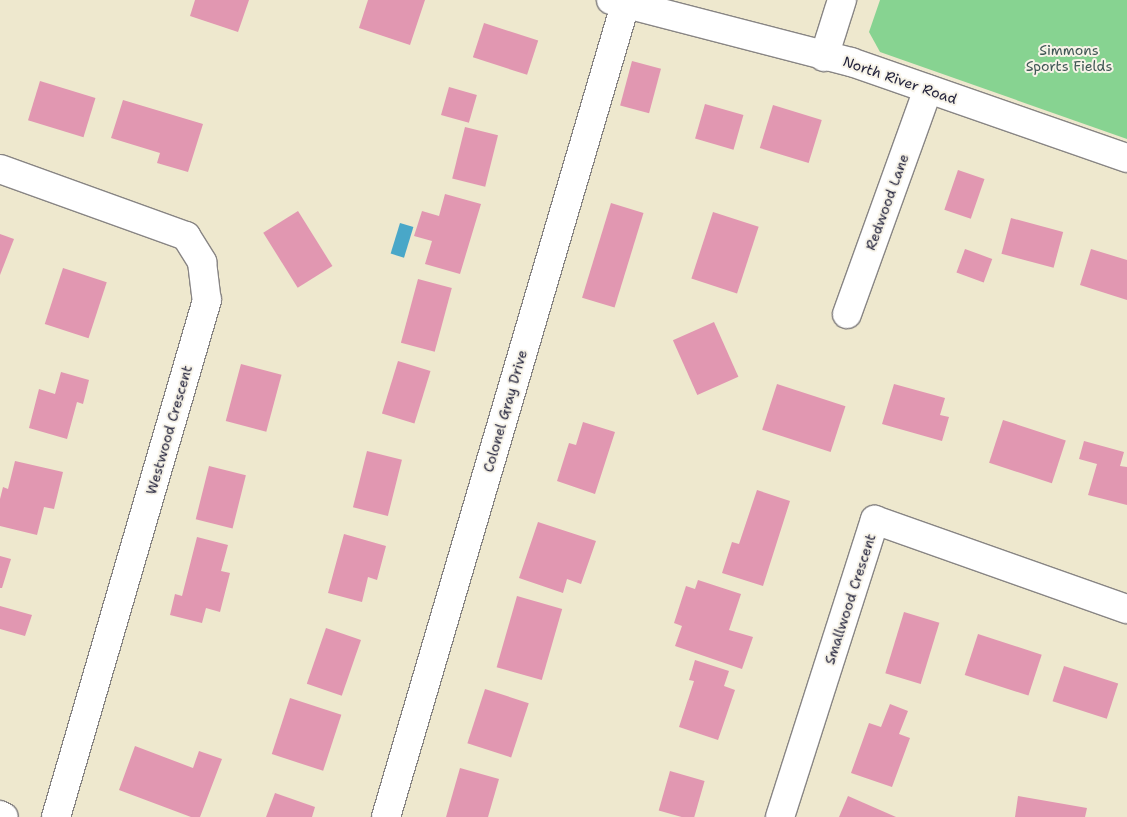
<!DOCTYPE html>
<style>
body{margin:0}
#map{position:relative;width:1127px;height:817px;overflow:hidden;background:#eee8ce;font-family:"Shantell Sans",sans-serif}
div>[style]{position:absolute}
.green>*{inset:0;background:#87d391}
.water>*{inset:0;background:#49a7c8;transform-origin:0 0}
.building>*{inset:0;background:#e197b1;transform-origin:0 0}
.roads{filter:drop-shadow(1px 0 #888584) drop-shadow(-1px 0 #888584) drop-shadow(0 1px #888584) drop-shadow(0 -1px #888584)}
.minor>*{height:28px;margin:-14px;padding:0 14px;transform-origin:14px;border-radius:14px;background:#fff}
.major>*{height:28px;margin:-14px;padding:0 14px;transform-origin:14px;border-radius:14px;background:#fff}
span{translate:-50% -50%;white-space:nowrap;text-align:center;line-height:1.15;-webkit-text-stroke:4px #f7f3e8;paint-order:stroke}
.park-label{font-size:14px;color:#405755}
.street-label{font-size:14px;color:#22223b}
</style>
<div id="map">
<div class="green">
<i style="clip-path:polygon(880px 0,1127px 0,1127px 139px,880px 52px,869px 32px)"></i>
</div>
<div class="water">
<i style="left:400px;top:223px;width:14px;height:32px;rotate:17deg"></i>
</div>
<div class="building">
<i style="clip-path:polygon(195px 0,249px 0,238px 32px,190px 16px)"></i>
<i style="clip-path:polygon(368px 0,425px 0,410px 45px,359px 28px)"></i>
<i style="left:484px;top:23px;width:57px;height:36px;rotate:18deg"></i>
<i style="left:632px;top:61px;width:30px;height:46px;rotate:15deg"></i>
<i style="left:40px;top:81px;width:58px;height:41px;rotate:17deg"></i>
<i style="left:449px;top:87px;width:29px;height:29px;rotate:16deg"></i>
<i style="clip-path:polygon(123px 100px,203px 124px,188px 172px,157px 163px,160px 153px,111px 138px)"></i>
<i style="left:705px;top:104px;width:40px;height:36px;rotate:16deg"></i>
<i style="left:773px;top:105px;width:51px;height:45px;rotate:17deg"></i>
<i style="left:465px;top:127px;width:34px;height:53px;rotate:14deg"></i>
<i style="left:958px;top:170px;width:28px;height:42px;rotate:19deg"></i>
<i style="clip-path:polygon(445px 194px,481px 204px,460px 274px,425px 264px,432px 241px,414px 236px,422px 211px,439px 216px)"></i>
<i style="left:611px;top:203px;width:34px;height:99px;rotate:17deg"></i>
<i style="left:298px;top:211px;width:65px;height:41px;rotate:58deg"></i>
<i style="left:713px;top:212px;width:48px;height:70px;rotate:18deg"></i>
<i style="left:1011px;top:218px;width:54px;height:37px;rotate:15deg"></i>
<i style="clip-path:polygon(0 234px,14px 239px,0 275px)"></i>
<i style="left:965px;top:249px;width:29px;height:25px;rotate:20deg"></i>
<i style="clip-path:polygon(1091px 249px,1127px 260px,1127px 300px,1080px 285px)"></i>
<i style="left:63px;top:268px;width:46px;height:59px;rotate:18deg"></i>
<i style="left:418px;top:279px;width:35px;height:66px;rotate:15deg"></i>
<i style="left:714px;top:322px;width:60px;height:45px;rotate:66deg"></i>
<i style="left:398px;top:361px;width:34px;height:55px;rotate:17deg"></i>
<i style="left:241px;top:364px;width:42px;height:59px;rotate:15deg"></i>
<i style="clip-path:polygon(61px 372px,89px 380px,83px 404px,77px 402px,67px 439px,29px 428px,39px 389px,55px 394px)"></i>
<i style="left:777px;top:384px;width:72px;height:48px;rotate:18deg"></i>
<i style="clip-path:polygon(894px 384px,945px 398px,940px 415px,949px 417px,942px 441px,882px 424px)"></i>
<i style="left:1003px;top:420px;width:66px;height:45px;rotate:18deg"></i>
<i style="clip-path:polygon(583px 422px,615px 432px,595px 494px,557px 481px,569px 443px,576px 445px)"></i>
<i style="clip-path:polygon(1084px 441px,1124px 452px,1120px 466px,1127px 467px,1127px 505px,1088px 495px,1097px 464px,1079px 459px)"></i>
<i style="left:367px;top:451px;width:36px;height:58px;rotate:14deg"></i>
<i style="clip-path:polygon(15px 461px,63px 472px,54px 509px,44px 507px,37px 535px,0 526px,0 499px,3px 487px,8px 489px)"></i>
<i style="left:209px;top:466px;width:38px;height:55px;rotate:14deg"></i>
<i style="clip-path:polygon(757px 490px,790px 501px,763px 586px,722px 573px,732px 542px,739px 544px)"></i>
<i style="clip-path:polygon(538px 522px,596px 541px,581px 584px,567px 579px,563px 593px,519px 578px)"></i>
<i style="clip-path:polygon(344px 534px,386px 546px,377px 580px,368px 577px,362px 602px,328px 593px)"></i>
<i style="clip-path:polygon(197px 537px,228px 545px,221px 571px,230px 573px,220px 612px,206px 608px,202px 623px,170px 615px,175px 594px,182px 596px)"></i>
<i style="clip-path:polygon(0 556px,11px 559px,2px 588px,0 588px)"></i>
<i style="clip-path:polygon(698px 580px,741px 594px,729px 630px,753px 637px,742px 669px,675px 646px,682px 626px,674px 623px,686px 586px,695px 589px)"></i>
<i style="left:517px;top:596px;width:47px;height:74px;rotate:16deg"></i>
<i style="clip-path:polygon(0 606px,32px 615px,25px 636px,0 629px)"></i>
<i style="left:904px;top:612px;width:37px;height:64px;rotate:17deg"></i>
<i style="left:326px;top:628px;width:37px;height:59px;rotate:19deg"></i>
<i style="left:978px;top:634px;width:67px;height:43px;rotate:18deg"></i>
<i style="clip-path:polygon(695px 660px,729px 671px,724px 686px,735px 690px,718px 740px,679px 727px,694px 681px,689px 680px)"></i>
<i style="left:1064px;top:666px;width:57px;height:37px;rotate:18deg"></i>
<i style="left:485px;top:689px;width:46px;height:57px;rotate:18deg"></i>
<i style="left:290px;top:698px;width:54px;height:59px;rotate:18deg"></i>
<i style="clip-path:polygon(890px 704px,908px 711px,899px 734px,910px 738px,892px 787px,851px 773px,869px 723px,881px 727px)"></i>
<i style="clip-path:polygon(135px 746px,193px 768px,199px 751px,222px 759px,200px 817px,191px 817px,119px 790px)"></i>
<i style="clip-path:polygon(460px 768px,499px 779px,488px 817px,446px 817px)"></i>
<i style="left:670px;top:771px;width:36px;height:41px;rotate:16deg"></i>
<i style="clip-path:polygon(275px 793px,315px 807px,312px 817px,266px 817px)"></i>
<i style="clip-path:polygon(848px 796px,896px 817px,839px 817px)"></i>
<i style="clip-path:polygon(1018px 796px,1087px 808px,1085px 817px,1015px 817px)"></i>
</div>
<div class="roads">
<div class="minor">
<i style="left:824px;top:57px;width:60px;rotate:-72.5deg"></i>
<i style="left:0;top:169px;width:198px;rotate:19.8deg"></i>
<i style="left:186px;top:236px;width:31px;rotate:58deg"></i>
<i style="left:202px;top:262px;width:38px;rotate:83deg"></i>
<i style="left:207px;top:300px;width:539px;rotate:106.28deg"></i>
<i style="left:847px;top:314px;width:239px;rotate:-70.2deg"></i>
<i style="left:0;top:815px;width:4px;rotate:27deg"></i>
<i style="left:386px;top:817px;width:846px;rotate:-73.6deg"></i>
<i style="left:780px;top:817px;width:312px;rotate:-72.3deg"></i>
<i style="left:875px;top:520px;width:267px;rotate:19.5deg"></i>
</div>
<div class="major">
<i style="left:611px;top:0;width:248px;rotate:14.5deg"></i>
<i style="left:851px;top:62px;width:292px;rotate:19.2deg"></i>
</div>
</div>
<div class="park-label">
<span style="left:1069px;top:58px">Simmons<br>Sports Fields</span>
</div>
<div class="street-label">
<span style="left:900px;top:80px;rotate:19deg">North River Road</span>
<span style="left:887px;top:202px;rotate:-70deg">Redwood Lane</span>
<span style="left:505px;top:411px;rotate:-74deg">Colonel Gray Drive</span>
<span style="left:169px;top:430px;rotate:-74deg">Westwood Crescent</span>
<span style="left:850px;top:599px;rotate:-72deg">Smallwood Crescent</span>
</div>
</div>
